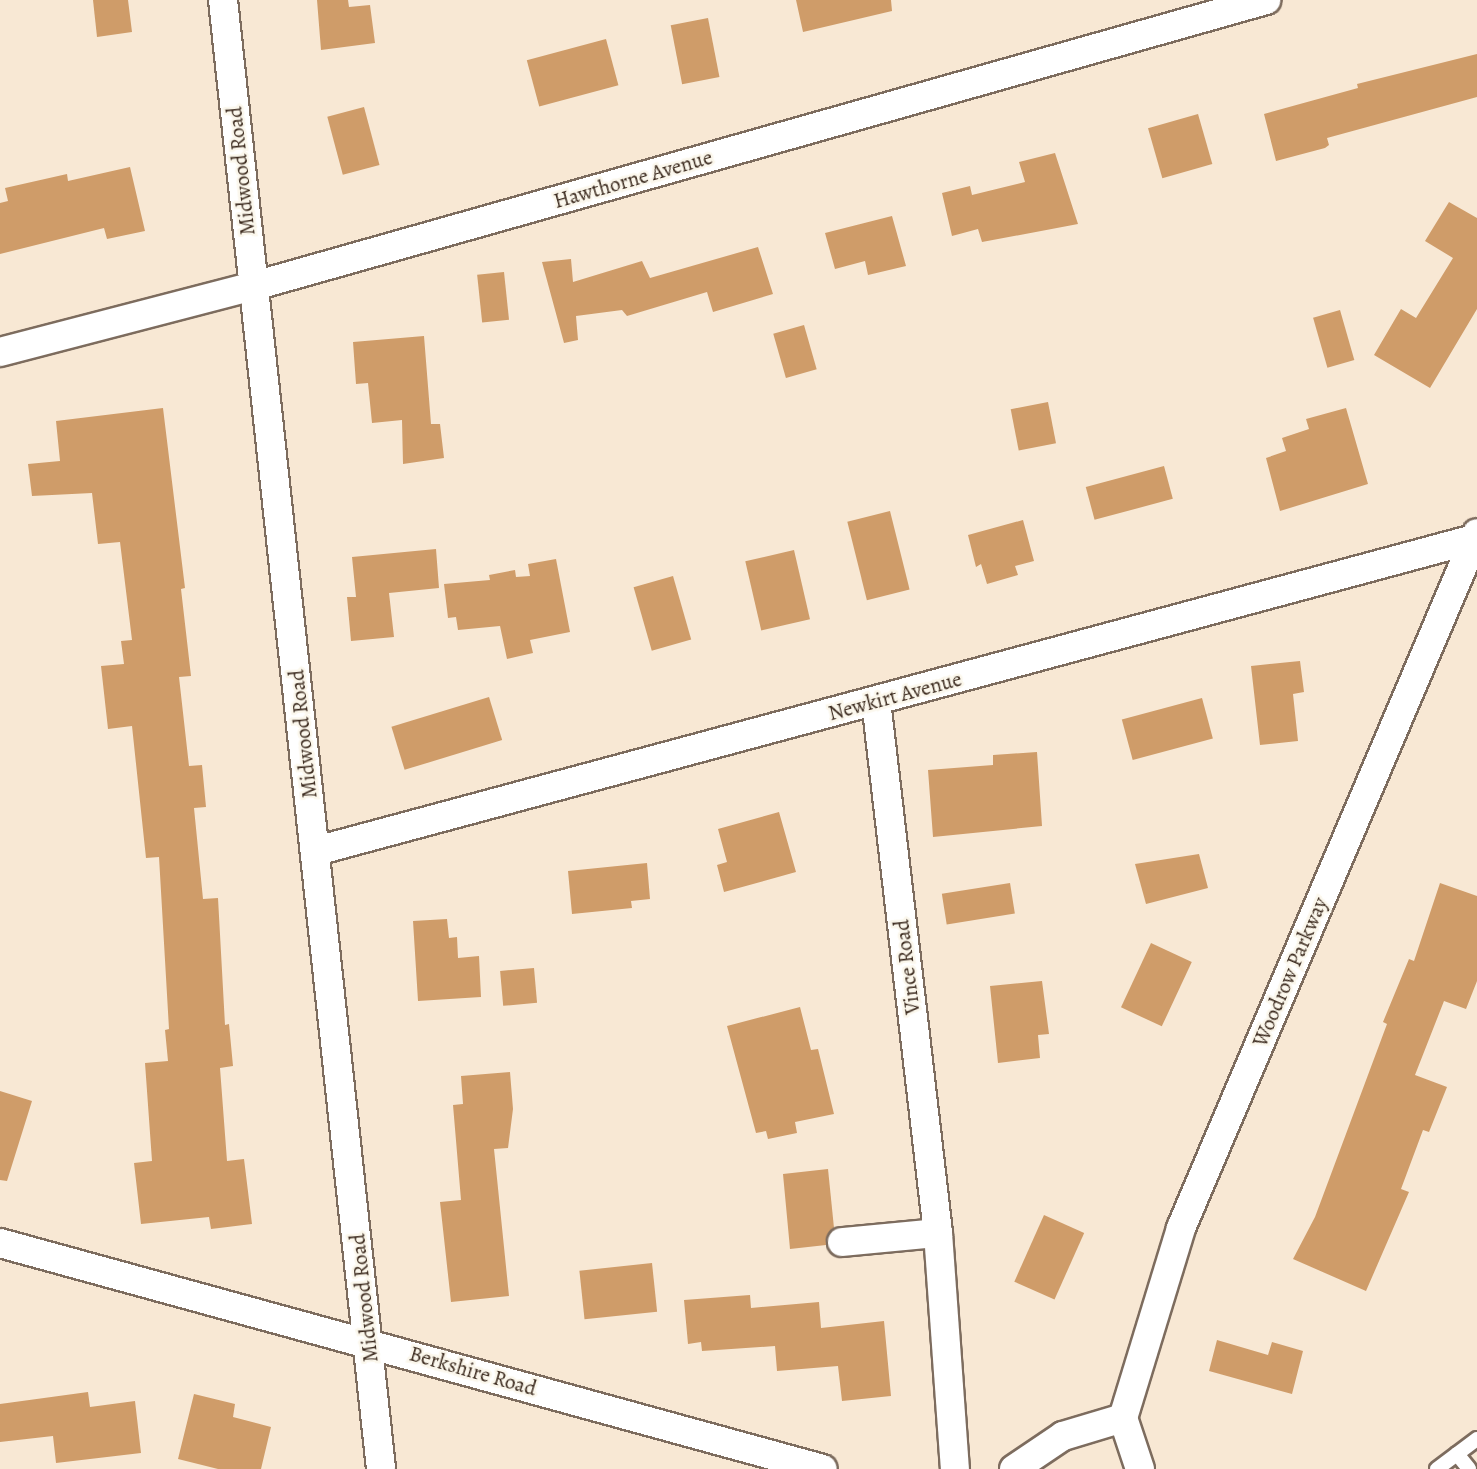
<!DOCTYPE html>
<style>
body{margin:0}
#map{position:relative;width:1477px;height:1469px;overflow:hidden;background:#f8e8d4;font-family:Alegreya,serif}
div>[style]{position:absolute}
.building>*{inset:0;background:#cf9c69;transform-origin:0 0}
.roads{filter:drop-shadow(2px 0 #7d6c5e) drop-shadow(-2px 0 #7d6c5e) drop-shadow(0 2px #7d6c5e) drop-shadow(0 -2px #7d6c5e)}
.service>*{height:14px;margin:-7px;padding:0 7px;transform-origin:7px;border-radius:7px;background:#fff}
.minor>*{height:28px;margin:-14px;padding:0 14px;transform-origin:14px;border-radius:14px;background:#fff}
span{translate:-50% -50%;white-space:nowrap;text-align:center;line-height:1.15;-webkit-text-stroke:5px #fbf7ec;paint-order:stroke}
.street-label{font-size:21px;color:#3b2a1e}
</style>
<div id="map">
<div class="building">
<i style="clip-path:polygon(93px 0,128px 0,132px 32px,97px 37px)"></i>
<i style="clip-path:polygon(317px 0,348px 0,349px 7px,370px 5px,375px 43px,321px 50px)"></i>
<i style="clip-path:polygon(796px 0,891px 0,892px 11px,803px 32px)"></i>
<i style="left:708px;top:18px;width:60px;height:38px;rotate:79deg"></i>
<i style="left:606px;top:39px;width:48px;height:82px;rotate:75deg"></i>
<i style="clip-path:polygon(1477px 54px,1477px 97px,1327px 138px,1329px 145px,1325px 148px,1276px 161px,1264px 114px,1358px 88px,1357px 84px)"></i>
<i style="left:364px;top:107px;width:60px;height:38px;rotate:75deg"></i>
<i style="left:1198px;top:114px;width:52px;height:52px;rotate:74deg"></i>
<i style="clip-path:polygon(1055px 153px,1078px 224px,982px 242px,978px 229px,952px 236px,942px 193px,970px 186px,972px 195px,1025px 182px,1019px 162px)"></i>
<i style="clip-path:polygon(130px 167px,145px 231px,107px 239px,104px 228px,0 254px,0 203px,8px 201px,5px 188px,67px 174px,68px 181px)"></i>
<i style="clip-path:polygon(1449px 202px,1477px 218px,1477px 309px,1430px 388px,1374px 355px,1401px 309px,1416px 318px,1453px 258px,1425px 241px)"></i>
<i style="clip-path:polygon(892px 216px,906px 266px,868px 275px,865px 261px,835px 269px,825px 233px)"></i>
<i style="clip-path:polygon(758px 247px,773px 294px,713px 312px,707px 292px,627px 316px,622px 310px,576px 316px,578px 340px,564px 343px,542px 262px,571px 259px,573px 282px,642px 261px,650px 278px)"></i>
<i style="left:504px;top:272px;width:48px;height:27px;rotate:84deg"></i>
<i style="left:1340px;top:310px;width:52px;height:28px;rotate:74deg"></i>
<i style="left:804px;top:325px;width:46px;height:32px;rotate:74deg"></i>
<i style="clip-path:polygon(424px 336px,431px 424px,440px 424px,444px 458px,403px 464px,402px 420px,372px 423px,368px 383px,356px 384px,353px 342px)"></i>
<i style="left:1048px;top:402px;width:42px;height:38px;rotate:79deg"></i>
<i style="clip-path:polygon(163px 408px,185px 588px,181px 589px,191px 676px,179px 677px,189px 766px,202px 765px,206px 807px,194px 808px,203px 899px,218px 898px,225px 1025px,229px 1024px,233px 1066px,220px 1068px,227px 1161px,244px 1159px,252px 1224px,211px 1229px,209px 1217px,141px 1224px,134px 1163px,152px 1161px,145px 1063px,168px 1061px,165px 1030px,169px 1029px,159px 857px,146px 858px,132px 726px,108px 729px,101px 666px,124px 664px,121px 641px,132px 640px,120px 542px,98px 544px,92px 493px,32px 496px,28px 464px,60px 461px,56px 421px)"></i>
<i style="clip-path:polygon(1346px 408px,1368px 484px,1280px 511px,1266px 458px,1286px 451px,1282px 438px,1309px 429px,1306px 419px)"></i>
<i style="left:1164px;top:466px;width:34px;height:81px;rotate:75deg"></i>
<i style="left:890px;top:511px;width:81px;height:44px;rotate:76deg"></i>
<i style="clip-path:polygon(1023px 520px,1034px 561px,1015px 566px,1018px 575px,987px 584px,981px 564px,976px 567px,968px 535px)"></i>
<i style="clip-path:polygon(436px 549px,439px 588px,389px 593px,394px 637px,351px 641px,347px 597px,356px 597px,352px 557px)"></i>
<i style="left:794px;top:550px;width:71px;height:50px;rotate:77deg"></i>
<i style="clip-path:polygon(556px 559px,570px 632px,530px 640px,533px 653px,507px 659px,500px 626px,458px 630px,456px 617px,448px 618px,444px 584px,490px 580px,489px 575px,515px 570px,516px 577px,530px 576px,528px 564px)"></i>
<i style="left:673px;top:576px;width:66px;height:41px;rotate:74deg"></i>
<i style="clip-path:polygon(1300px 661px,1304px 692px,1293px 694px,1298px 741px,1260px 745px,1251px 666px)"></i>
<i style="left:489px;top:697px;width:45px;height:102px;rotate:73deg"></i>
<i style="left:1202px;top:698px;width:42px;height:83px;rotate:75deg"></i>
<i style="clip-path:polygon(1037px 752px,1042px 826px,933px 837px,928px 770px,993px 765px,993px 755px)"></i>
<i style="clip-path:polygon(779px 812px,796px 872px,724px 892px,717px 865px,727px 862px,718px 829px)"></i>
<i style="clip-path:polygon(1199px 854px,1208px 888px,1146px 904px,1135px 864px)"></i>
<i style="clip-path:polygon(647px 863px,650px 899px,631px 901px,632px 908px,572px 914px,568px 871px)"></i>
<i style="left:1010px;top:883px;width:31px;height:69px;rotate:81deg"></i>
<i style="clip-path:polygon(1440px 883px,1477px 896px,1477px 981px,1466px 1009px,1444px 1001px,1415px 1075px,1447px 1087px,1429px 1132px,1423px 1130px,1401px 1189px,1409px 1192px,1366px 1291px,1293px 1259px,1315px 1217px,1387px 1024px,1383px 1022px,1409px 959px,1414px 961px)"></i>
<i style="clip-path:polygon(447px 919px,449px 938px,457px 937px,458px 958px,479px 956px,481px 997px,418px 1001px,413px 921px)"></i>
<i style="left:1151px;top:943px;width:45px;height:71px;rotate:25deg"></i>
<i style="left:534px;top:968px;width:35px;height:34px;rotate:85deg"></i>
<i style="clip-path:polygon(1042px 981px,1049px 1034px,1038px 1035px,1040px 1058px,998px 1063px,990px 986px)"></i>
<i style="clip-path:polygon(800px 1007px,811px 1050px,818px 1049px,834px 1114px,795px 1122px,797px 1133px,768px 1139px,766px 1131px,756px 1133px,727px 1026px)"></i>
<i style="clip-path:polygon(510px 1072px,513px 1109px,508px 1148px,494px 1149px,509px 1296px,451px 1302px,440px 1202px,461px 1200px,453px 1105px,463px 1104px,461px 1076px)"></i>
<i style="clip-path:polygon(0 1091px,32px 1101px,7px 1181px,0 1180px)"></i>
<i style="clip-path:polygon(828px 1169px,834px 1228px,826px 1245px,790px 1249px,783px 1174px)"></i>
<i style="left:1044px;top:1215px;width:44px;height:73px;rotate:24deg"></i>
<i style="left:652px;top:1263px;width:49px;height:73px;rotate:84deg"></i>
<i style="clip-path:polygon(750px 1295px,751px 1308px,819px 1302px,821px 1328px,884px 1321px,891px 1396px,842px 1401px,838px 1366px,777px 1371px,775px 1346px,702px 1351px,701px 1342px,688px 1344px,684px 1300px)"></i>
<i style="clip-path:polygon(1217px 1340px,1268px 1355px,1272px 1342px,1303px 1351px,1292px 1394px,1209px 1371px)"></i>
<i style="clip-path:polygon(88px 1392px,90px 1407px,135px 1401px,141px 1453px,56px 1463px,53px 1436px,0 1442px,0 1404px)"></i>
<i style="clip-path:polygon(194px 1394px,235px 1404px,233px 1417px,271px 1427px,261px 1469px,218px 1469px,178px 1459px)"></i>
</div>
<div class="roads">
<div class="service">
<i style="left:1457px;top:1454px;width:19px;rotate:51deg"></i>
<i style="left:1437px;top:1469px;width:50px;rotate:-36.9deg"></i>
</div>
<div class="minor">
<i style="left:223px;top:0;width:1477px;rotate:83.86deg"></i>
<i style="left:0;top:352px;width:262px;rotate:-14.6deg"></i>
<i style="left:254px;top:286px;width:1052px;rotate:-15.78deg"></i>
<i style="left:876px;top:701px;width:536px;rotate:83.35deg"></i>
<i style="left:938px;top:1233px;width:237px;rotate:85.9deg"></i>
<i style="left:316px;top:851px;width:1199px;rotate:-15.08deg"></i>
<i style="left:842px;top:1242px;width:96px;rotate:-5.4deg"></i>
<i style="left:0;top:1243px;width:853px;rotate:15.36deg"></i>
<i style="left:1014px;top:1469px;width:59px;rotate:-34deg"></i>
<i style="left:1063px;top:1436px;width:63px;rotate:-16.7deg"></i>
<i style="left:1140px;top:1469px;width:54px;rotate:-108.4deg"></i>
<i style="left:1123px;top:1418px;width:199px;rotate:-73deg"></i>
<i style="left:1181px;top:1228px;width:755px;rotate:-66.93deg"></i>
</div>
</div>
<div class="street-label">
<span style="left:241px;top:171px;rotate:-96deg">Midwood Road</span>
<span style="left:633px;top:179px;rotate:-16deg">Hawthorne Avenue</span>
<span style="left:895px;top:696px;rotate:-15deg">Newkirt Avenue</span>
<span style="left:303px;top:734px;rotate:-96deg">Midwood Road</span>
<span style="left:907px;top:967px;rotate:-97deg">Vince Road</span>
<span style="left:1290px;top:972px;rotate:-67deg">Woodrow Parkway</span>
<span style="left:364px;top:1298px;rotate:-96deg">Midwood Road</span>
<span style="left:473px;top:1371px;rotate:16deg">Berkshire Road</span>
</div>
</div>
